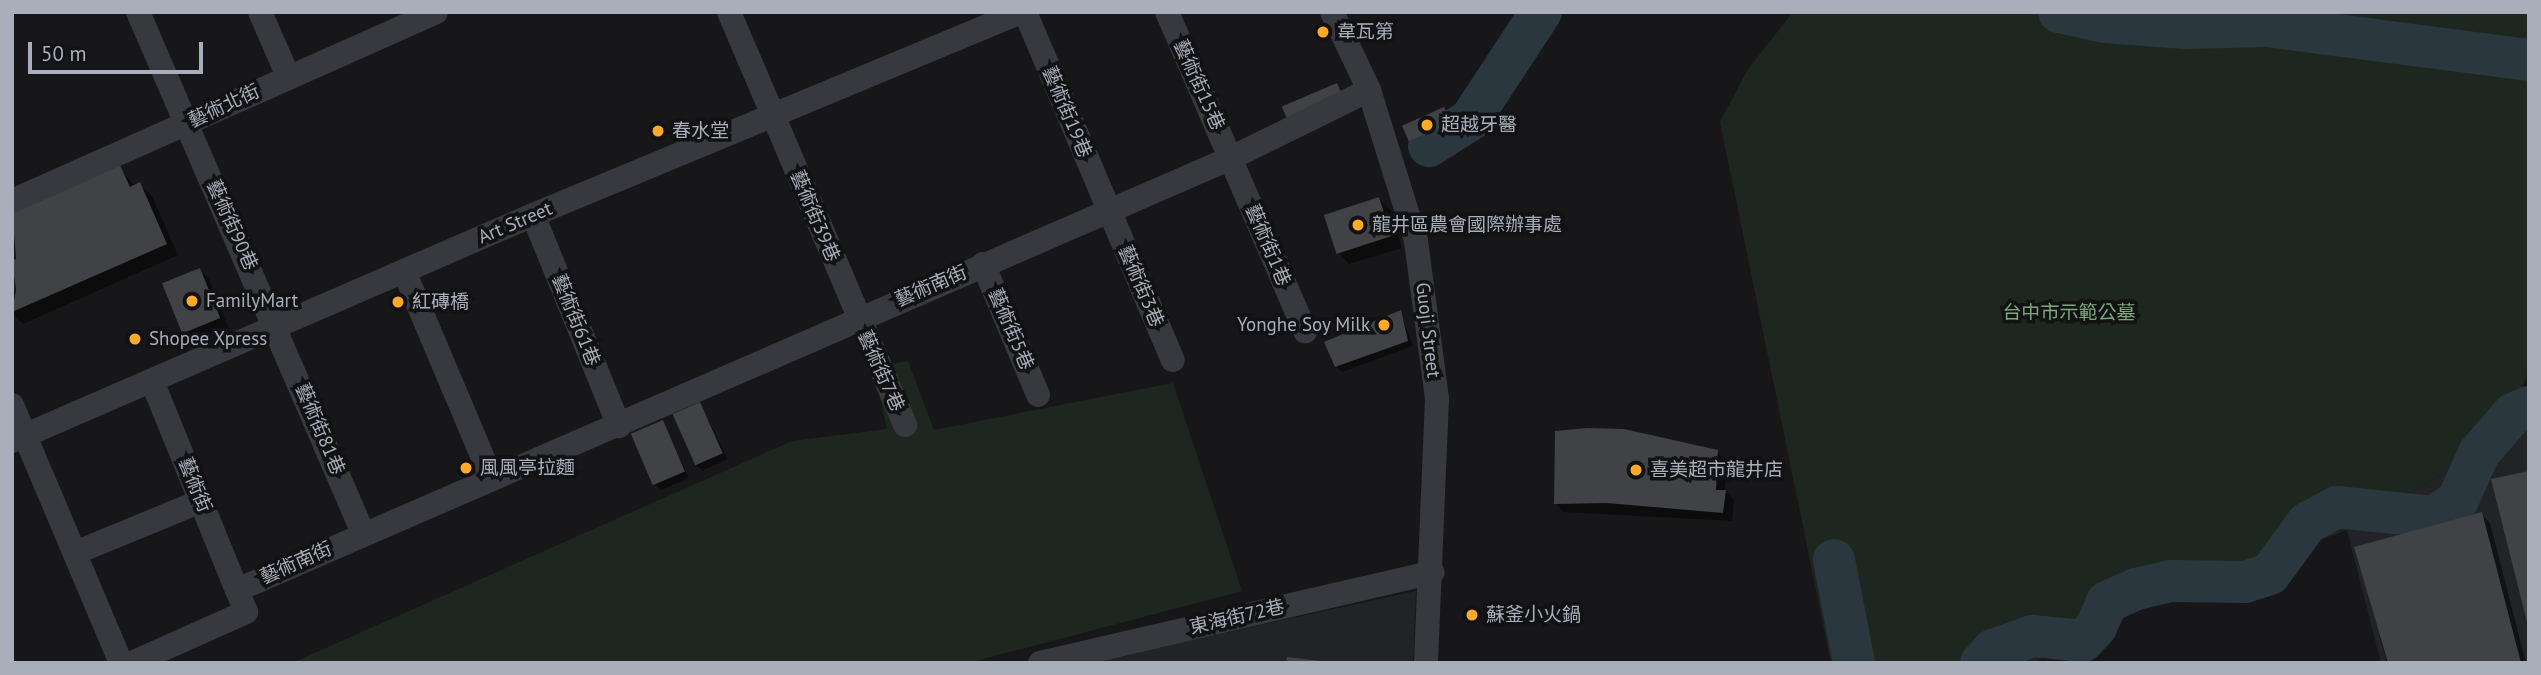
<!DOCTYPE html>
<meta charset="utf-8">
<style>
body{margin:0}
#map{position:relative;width:2541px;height:675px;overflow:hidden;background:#171719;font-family:"PT Sans","Noto Sans TC",sans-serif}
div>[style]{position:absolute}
.built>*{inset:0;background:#222326}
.green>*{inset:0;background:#1e271f}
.shadow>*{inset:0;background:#0007}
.river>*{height:42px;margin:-21px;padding:0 21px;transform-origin:21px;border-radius:21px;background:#2b373e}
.building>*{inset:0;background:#404246;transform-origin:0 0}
.street>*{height:24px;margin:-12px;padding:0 12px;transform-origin:12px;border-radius:12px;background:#37393e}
.dots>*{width:19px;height:19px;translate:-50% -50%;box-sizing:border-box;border:4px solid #121214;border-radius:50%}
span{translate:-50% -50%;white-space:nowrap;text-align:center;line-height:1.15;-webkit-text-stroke:7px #121214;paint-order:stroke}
.poi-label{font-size:19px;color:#a8aeba}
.left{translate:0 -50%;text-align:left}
.right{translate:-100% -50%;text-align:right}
.street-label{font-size:19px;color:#a8aeba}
.park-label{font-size:19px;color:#7da77d}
.frame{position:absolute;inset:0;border:14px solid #a8aeba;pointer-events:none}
.scale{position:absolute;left:28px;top:42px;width:175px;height:32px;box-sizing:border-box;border:4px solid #a8aeba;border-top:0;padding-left:9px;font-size:21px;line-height:24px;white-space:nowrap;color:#a8aeba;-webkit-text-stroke:5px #121214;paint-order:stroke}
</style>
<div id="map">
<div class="built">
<i style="clip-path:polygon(2529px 388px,2529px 663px,2381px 663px,2347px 530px,2449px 470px)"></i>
<i style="clip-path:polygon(1416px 591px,1413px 663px,1086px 663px)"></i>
</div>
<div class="green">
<i style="clip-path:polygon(1793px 12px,2529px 12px,2529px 369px,2517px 400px,2449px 470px,2347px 530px,2152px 602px,2033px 663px,1831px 663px,1720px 122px,1748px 69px)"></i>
<i style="clip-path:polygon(908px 361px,934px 430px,1173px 383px,1242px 591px,968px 663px,292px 663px,792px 441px,887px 429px,873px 367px)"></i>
</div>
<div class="shadow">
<i style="clip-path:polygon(1443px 109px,1456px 129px,1417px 147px,1411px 142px)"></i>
<i style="clip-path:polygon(118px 165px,135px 187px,140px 185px,152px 196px,178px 255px,23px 324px,12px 313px,12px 293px,18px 290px,12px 263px,19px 260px,12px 246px,12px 212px)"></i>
<i style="clip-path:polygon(1379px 199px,1391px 211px,1402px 248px,1349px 264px,1338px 252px)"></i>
<i style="clip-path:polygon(200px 270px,209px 279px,228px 327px,195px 341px,186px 332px,165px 284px)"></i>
<i style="clip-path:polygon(1400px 312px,1413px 346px,1342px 372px,1336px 366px)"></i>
<i style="clip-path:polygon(700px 404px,728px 459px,702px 471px,696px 465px)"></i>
<i style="clip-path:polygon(663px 423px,689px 478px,661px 490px,655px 484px)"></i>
<i style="clip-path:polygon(1717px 452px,1726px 461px,1725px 491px,1734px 500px,1732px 521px,1564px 512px,1555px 503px)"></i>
<i style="clip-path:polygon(2481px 514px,2490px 523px,2526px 663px,2387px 663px,2356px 549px)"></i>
</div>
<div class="river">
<i style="left:2059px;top:12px;width:47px;rotate:12.3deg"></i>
<i style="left:2105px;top:22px;width:81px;rotate:4.2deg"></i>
<i style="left:2186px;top:28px;width:81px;rotate:-1.4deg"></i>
<i style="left:2267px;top:26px;width:264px;rotate:7.4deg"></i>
<i style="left:1429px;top:146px;width:49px;rotate:-32.4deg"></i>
<i style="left:1470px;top:120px;width:129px;rotate:-56.7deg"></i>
<i style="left:1834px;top:560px;width:105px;rotate:79deg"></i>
<i style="left:1981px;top:663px;width:18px;rotate:-47deg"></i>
<i style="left:1993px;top:650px;width:41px;rotate:-19.7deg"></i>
<i style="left:2032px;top:636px;width:51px;rotate:5.6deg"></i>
<i style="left:2083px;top:641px;width:19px;rotate:-47deg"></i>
<i style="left:2096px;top:627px;width:27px;rotate:-66deg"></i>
<i style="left:2107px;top:602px;width:32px;rotate:-24deg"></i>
<i style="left:2136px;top:589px;width:36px;rotate:-13deg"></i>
<i style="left:2171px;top:581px;width:74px;rotate:0.8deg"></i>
<i style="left:2245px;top:582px;width:26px;rotate:-18deg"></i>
<i style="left:2270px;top:574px;width:63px;rotate:-54deg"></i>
<i style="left:2307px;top:523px;width:34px;rotate:-28deg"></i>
<i style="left:2337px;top:507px;width:98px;rotate:5.9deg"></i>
<i style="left:2434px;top:517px;width:29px;rotate:-35deg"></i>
<i style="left:2458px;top:500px;width:51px;rotate:-65.9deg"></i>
<i style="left:2479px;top:453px;width:52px;rotate:-48.9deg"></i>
<i style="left:2513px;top:414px;width:17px;rotate:-24deg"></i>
</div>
<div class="building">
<i style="left:1337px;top:83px;width:15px;height:60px;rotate:67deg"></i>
<i style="left:1444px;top:107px;width:17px;height:46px;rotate:66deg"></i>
<i style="clip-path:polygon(119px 163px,130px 187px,140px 182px,167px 244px,12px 312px,16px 289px,12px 261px,16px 259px,12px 210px)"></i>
<i style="left:1379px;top:197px;width:41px;height:58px;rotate:72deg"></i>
<i style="left:200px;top:268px;width:54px;height:41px;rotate:68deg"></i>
<i style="clip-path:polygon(1401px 310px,1408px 341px,1335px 367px,1324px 342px)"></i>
<i style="left:700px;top:402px;width:56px;height:30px;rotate:66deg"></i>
<i style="left:663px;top:420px;width:56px;height:35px;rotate:67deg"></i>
<i style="clip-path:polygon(1587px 428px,1624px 429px,1718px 450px,1716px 490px,1726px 490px,1723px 513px,1607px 503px,1554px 504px,1555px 431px)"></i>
<i style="clip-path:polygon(2529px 471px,2529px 625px,2528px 626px,2491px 479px)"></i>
<i style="clip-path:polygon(2482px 512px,2521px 663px,2388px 663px,2354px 547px)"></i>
<i style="clip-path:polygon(1287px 657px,1321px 661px,1321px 663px,1286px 663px)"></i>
</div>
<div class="street">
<i style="left:138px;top:12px;width:568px;rotate:66.64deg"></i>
<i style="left:260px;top:12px;width:70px;rotate:66.4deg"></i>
<i style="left:729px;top:12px;width:449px;rotate:66.9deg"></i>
<i style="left:1025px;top:12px;width:378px;rotate:67deg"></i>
<i style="left:1167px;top:12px;width:348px;rotate:66.6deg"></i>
<i style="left:1332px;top:12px;width:86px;rotate:64.6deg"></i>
<i style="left:1369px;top:90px;width:158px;rotate:72.7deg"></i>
<i style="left:1416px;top:241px;width:159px;rotate:82.4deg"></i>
<i style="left:1437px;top:399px;width:264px;rotate:92.4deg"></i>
<i style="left:12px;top:201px;width:464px;rotate:-24deg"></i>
<i style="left:533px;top:215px;width:228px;rotate:67.8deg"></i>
<i style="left:983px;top:264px;width:142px;rotate:67.2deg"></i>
<i style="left:404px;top:271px;width:224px;rotate:67.1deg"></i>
<i style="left:152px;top:381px;width:226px;rotate:67.9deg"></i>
<i style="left:12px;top:405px;width:280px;rotate:67.1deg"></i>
<i style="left:12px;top:441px;width:568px;rotate:-23.45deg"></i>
<i style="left:533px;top:215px;width:529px;rotate:-22.59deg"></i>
<i style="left:75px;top:553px;width:136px;rotate:-22.4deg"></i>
<i style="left:132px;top:663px;width:125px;rotate:-24.1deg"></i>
<i style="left:246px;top:612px;width:24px;rotate:-112deg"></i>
<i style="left:237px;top:590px;width:1084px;rotate:-23.49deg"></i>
<i style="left:1231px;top:158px;width:154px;rotate:-26.2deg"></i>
<i style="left:1040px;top:663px;width:403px;rotate:-13deg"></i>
</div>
<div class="dots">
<i style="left:1323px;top:32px;background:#ffa929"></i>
<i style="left:1427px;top:125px;background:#ffa929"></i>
<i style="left:658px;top:131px;background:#ffa929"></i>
<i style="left:1358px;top:225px;background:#ffa929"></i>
<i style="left:192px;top:301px;background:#ffa929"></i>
<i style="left:398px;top:302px;background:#ffa929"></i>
<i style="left:1384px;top:325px;background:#ffa929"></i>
<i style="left:135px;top:339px;background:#ffa929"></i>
<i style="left:466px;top:468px;background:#ffa929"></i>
<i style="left:1636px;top:470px;background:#ffa929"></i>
<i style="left:1472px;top:615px;background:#ffa929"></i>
</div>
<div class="poi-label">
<span class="left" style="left:1337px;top:32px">韋瓦第</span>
<span class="left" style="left:1441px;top:125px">超越牙醫</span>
<span class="left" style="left:672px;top:131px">春水堂</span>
<span class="left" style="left:1372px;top:225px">龍井區農會國際辦事處</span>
<span class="left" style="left:206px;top:301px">FamilyMart</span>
<span class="left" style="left:412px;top:302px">紅磚橋</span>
<span class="right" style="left:1370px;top:325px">Yonghe Soy Milk</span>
<span class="left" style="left:149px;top:339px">Shopee Xpress</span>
<span class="left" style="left:480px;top:468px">風風亭拉麵</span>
<span class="left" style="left:1650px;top:470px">喜美超市龍井店</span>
<span class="left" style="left:1486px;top:615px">蘇釜小火鍋</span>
</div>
<div class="street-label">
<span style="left:1199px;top:85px;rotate:66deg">藝術街15巷</span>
<span style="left:224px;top:106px;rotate:-25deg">藝術北街</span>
<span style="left:1067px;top:112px;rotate:67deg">藝術街19巷</span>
<span style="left:815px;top:216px;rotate:67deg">藝術街39巷</span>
<span style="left:515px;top:223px;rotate:-23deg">Art Street</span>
<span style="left:232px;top:225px;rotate:66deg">藝術街90巷</span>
<span style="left:1268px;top:245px;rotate:67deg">藝術街1巷</span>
<span style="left:931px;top:286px;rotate:-23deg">藝術南街</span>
<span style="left:1141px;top:286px;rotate:67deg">藝術街3巷</span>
<span style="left:576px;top:320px;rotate:68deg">藝術街61巷</span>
<span style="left:1011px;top:329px;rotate:67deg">藝術街5巷</span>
<span style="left:1428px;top:330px;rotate:83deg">Guoji Street</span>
<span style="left:881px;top:371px;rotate:66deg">藝術街7巷</span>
<span style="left:320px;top:429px;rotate:67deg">藝術街81巷</span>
<span style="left:195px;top:485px;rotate:68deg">藝術街</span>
<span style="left:296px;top:563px;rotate:-24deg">藝術南街</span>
<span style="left:1237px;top:617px;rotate:-13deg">東海街72巷</span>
</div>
<div class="park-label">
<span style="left:2069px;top:313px">台中市示範公墓</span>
</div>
<div class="frame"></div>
<div class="scale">50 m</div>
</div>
